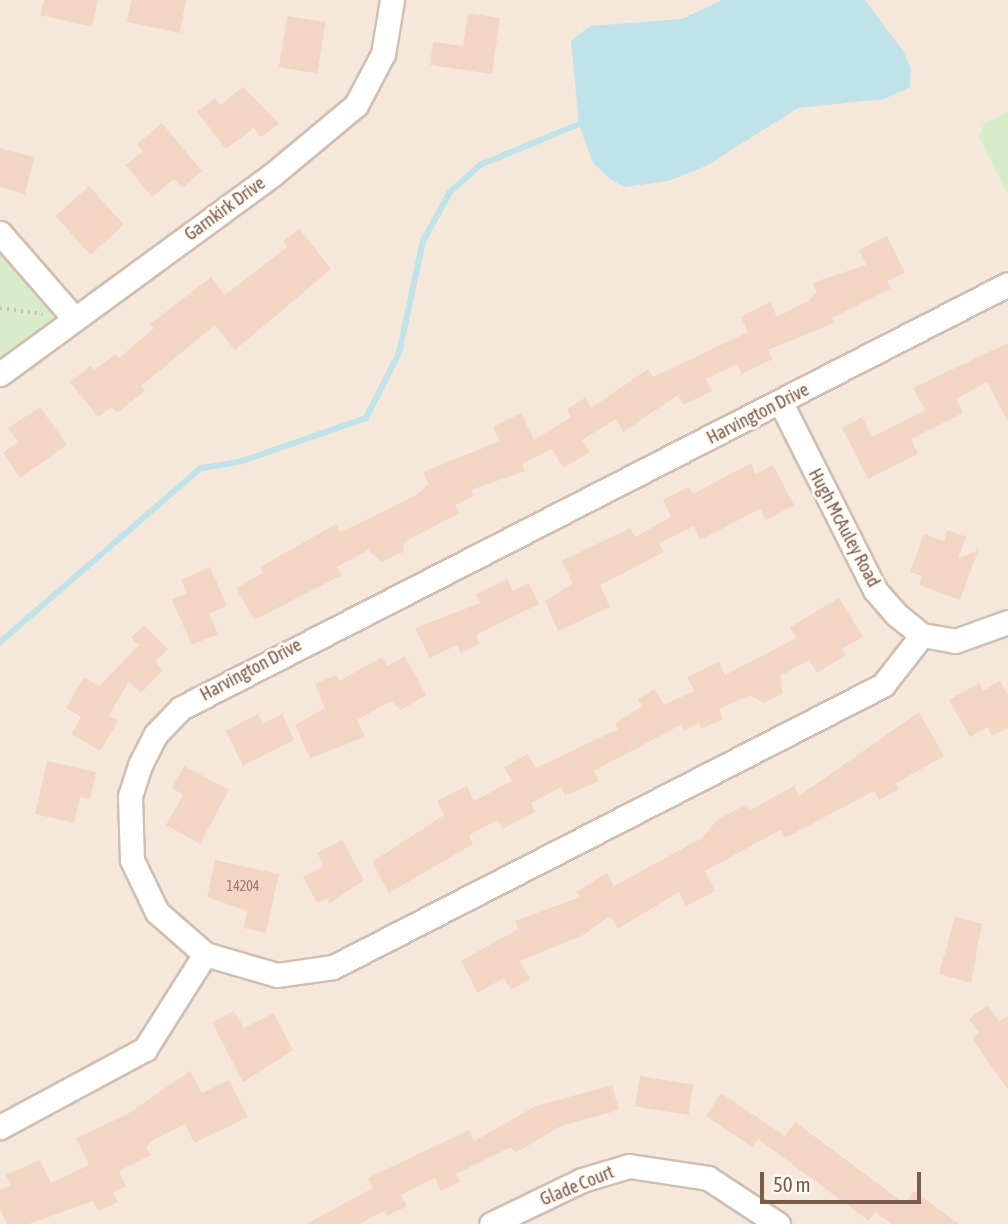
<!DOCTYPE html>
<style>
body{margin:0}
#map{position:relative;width:1008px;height:1224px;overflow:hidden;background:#fdf6ec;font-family:"Asap Condensed",sans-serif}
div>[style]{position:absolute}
.residential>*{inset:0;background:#f5e8da;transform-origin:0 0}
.green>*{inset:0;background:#d8ecc9}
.water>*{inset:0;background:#bfe3e8}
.stream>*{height:6px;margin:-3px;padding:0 3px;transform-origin:3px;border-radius:3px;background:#bfe3e8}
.building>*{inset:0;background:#f3d5c3;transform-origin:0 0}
.path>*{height:3.5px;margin-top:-1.75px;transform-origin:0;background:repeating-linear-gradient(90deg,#d9b8a5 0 2px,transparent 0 7px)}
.roads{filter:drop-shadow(2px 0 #d1beb0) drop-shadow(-2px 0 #d1beb0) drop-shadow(0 2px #d1beb0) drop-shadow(0 -2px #d1beb0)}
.street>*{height:23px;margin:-11.5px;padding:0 11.5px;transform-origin:11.5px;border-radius:11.5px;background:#fff}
span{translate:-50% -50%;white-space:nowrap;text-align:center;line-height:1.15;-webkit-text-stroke:6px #fffaf3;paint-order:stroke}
.number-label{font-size:14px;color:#987a6a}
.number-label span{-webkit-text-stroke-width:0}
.street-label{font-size:18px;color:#7a5c4d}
.scale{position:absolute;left:760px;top:1172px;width:161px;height:32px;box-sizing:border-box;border:4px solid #7a5c4d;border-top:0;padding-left:9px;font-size:21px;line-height:24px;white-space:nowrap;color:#7a5c4d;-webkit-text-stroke:5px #fffaf3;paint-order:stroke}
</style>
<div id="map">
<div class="residential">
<i style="left:0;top:0;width:1008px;height:1224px"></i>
</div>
<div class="green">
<i style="clip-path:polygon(1008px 111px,1008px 195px,979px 137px,984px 124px)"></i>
<i style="clip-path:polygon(0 235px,73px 318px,0 372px)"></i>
</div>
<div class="water">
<i style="clip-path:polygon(722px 0,865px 0,903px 51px,911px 68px,910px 87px,884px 99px,798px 108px,706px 166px,668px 181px,625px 187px,611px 180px,593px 163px,579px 125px,571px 41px,590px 26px,682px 19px)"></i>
</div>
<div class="stream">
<i style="left:0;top:642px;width:266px;rotate:-40.9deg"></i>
<i style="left:201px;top:468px;width:38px;rotate:-9deg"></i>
<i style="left:239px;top:462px;width:134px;rotate:-19.1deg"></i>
<i style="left:366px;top:418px;width:73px;rotate:-63.1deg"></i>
<i style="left:399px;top:353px;width:115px;rotate:-77.9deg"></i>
<i style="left:423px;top:241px;width:56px;rotate:-61.1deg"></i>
<i style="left:450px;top:192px;width:40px;rotate:-42deg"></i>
<i style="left:480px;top:165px;width:113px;rotate:-22.5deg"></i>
</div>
<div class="building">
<i style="clip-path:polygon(44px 0,98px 0,92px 27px,40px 15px)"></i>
<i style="clip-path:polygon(131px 0,186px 0,180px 33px,127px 22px)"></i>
<i style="clip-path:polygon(468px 13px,500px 18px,492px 74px,430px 65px,433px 42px,463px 46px)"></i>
<i style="left:287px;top:16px;width:39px;height:52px;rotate:9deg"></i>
<i style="clip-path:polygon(243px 87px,279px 124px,261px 137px,254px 128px,226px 149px,197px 112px,215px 98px,220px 105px)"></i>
<i style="clip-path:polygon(162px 123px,202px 171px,182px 188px,174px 179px,152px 197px,126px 165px,143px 151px,137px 144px)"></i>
<i style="clip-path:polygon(0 148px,34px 157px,25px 194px,0 187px)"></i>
<i style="left:89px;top:186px;width:52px;height:45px;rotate:48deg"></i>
<i style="clip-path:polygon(299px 228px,331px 269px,235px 350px,215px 325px,141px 386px,145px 391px,117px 413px,112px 407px,98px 417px,70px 382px,91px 366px,94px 370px,116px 354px,119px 358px,154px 328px,150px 324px,211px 277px,225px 295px,287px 247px,283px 242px)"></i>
<i style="clip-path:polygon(887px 236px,905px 273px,887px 281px,891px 288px,832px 318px,834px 323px,768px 350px,773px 359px,742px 374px,737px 364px,706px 379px,712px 391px,683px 405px,678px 395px,623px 432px,616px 419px,582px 440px,590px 452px,563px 468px,552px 449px,522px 464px,525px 471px,471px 490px,474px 496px,455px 505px,460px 513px,404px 542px,403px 552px,381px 562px,368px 550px,337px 567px,342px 575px,254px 620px,236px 588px,263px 573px,260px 567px,336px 524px,341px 532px,415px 496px,429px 484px,423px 472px,500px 441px,493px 427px,521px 413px,534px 440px,571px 417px,567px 409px,585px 398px,591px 408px,648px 369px,653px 377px,748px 332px,741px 317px,770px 302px,777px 317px,808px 301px,817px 292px,812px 283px,866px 265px,859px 250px)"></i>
<i style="clip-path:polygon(1008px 343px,1008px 422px,987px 382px,956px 399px,963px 413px,911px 439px,918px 454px,868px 479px,842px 428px,862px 417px,872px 437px,925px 410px,913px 388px)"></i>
<i style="clip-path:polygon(40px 407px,67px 445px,20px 478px,3px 453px,18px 442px,8px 428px)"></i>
<i style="clip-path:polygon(751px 463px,756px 474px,773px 465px,794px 505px,766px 520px,760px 509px,700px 540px,694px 526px,659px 543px,664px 552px,600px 585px,610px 607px,558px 631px,545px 601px,573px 583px,562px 561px,630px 528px,635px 537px,671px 517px,663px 500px,689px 487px,693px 494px)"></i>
<i style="clip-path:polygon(947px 530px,966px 537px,958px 559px,978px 550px,960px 600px,919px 585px,922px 576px,910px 572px,924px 534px,944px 541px)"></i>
<i style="clip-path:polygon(210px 567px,227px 606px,209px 614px,218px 634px,192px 645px,172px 600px,187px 593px,181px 580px)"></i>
<i style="clip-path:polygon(507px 579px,513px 591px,529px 583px,539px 604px,476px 635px,480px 644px,461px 653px,457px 645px,430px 658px,415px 628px,480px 603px,476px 594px)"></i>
<i style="clip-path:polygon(839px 598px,863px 637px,842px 649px,846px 655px,817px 673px,809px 660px,780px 676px,783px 693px,764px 703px,750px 695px,719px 709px,723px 719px,702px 729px,699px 723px,684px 730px,682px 724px,594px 771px,599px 781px,565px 796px,561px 787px,531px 803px,535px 812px,502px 829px,498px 820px,469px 835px,473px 844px,389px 893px,372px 862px,444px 815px,437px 801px,467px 786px,474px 801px,512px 781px,504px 767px,528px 754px,536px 768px,618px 729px,615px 724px,642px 706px,638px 699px,654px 689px,664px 705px,694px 691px,687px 677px,719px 662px,725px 675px,796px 638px,790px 627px)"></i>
<i style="clip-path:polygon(144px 625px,168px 649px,155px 662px,163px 670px,141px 693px,129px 681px,109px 716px,118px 721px,100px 751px,71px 734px,81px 717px,66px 708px,84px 677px,99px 686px,139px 645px,131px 638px)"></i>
<i style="clip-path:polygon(405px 656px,426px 695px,401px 710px,391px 701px,357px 720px,365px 737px,310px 758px,295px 725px,325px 708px,315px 684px,336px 675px,339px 681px,382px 657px,387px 666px)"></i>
<i style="clip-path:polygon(1000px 681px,1008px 695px,1008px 728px,992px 736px,988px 727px,970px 737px,949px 700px,979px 683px,983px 691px)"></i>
<i style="clip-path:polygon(919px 712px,944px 756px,896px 783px,899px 789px,879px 800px,874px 791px,785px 838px,780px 830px,705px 871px,715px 891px,686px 906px,679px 892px,618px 929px,610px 916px,583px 935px,520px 961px,530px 979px,511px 990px,504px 978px,478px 993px,461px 961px,518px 929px,515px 921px,580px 897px,576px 892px,607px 873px,614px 886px,702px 838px,716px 821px,746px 804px,750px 810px,794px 786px,799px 796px)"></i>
<i style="clip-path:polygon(258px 714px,263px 724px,282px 714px,294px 740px,243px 766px,226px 731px)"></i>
<i style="clip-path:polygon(47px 761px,96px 772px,90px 799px,80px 797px,74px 823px,35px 814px)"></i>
<i style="clip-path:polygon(184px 766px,229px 790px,200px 844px,166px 825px,183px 795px,172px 788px)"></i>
<i style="clip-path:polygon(342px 840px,364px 880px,329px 904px,328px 898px,317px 903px,303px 877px,324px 866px,317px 853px)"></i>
<i style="clip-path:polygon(215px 860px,279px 874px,266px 933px,244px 928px,247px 911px,207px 897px)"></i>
<i style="clip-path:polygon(955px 916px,982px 924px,971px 983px,939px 974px)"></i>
<i style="clip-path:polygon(988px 1005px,999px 1021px,1008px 1016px,1008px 1090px,972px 1038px,979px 1033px,969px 1019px)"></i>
<i style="clip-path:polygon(234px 1011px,244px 1028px,274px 1013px,293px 1050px,243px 1082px,212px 1022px)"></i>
<i style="clip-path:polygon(190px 1071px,202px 1093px,229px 1080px,248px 1117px,194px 1143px,185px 1124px,155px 1139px,146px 1147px,151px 1155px,119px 1171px,126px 1186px,113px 1192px,118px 1202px,98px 1211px,93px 1201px,29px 1224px,7px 1224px,0 1209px,0 1190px,11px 1185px,6px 1175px,40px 1160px,51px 1183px,89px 1165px,76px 1138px,126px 1115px)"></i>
<i style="left:640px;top:1076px;width:54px;height:31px;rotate:9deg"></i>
<i style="clip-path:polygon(612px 1085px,619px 1110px,561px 1126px,515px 1153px,511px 1147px,456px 1174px,460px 1182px,441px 1191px,435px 1178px,401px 1195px,407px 1206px,387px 1216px,384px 1211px,360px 1224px,306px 1224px,373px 1188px,368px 1178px,469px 1130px,474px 1141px,536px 1106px)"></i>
<i style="clip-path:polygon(721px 1093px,785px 1136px,795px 1122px,905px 1204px,914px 1191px,959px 1224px,892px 1224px,875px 1212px,869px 1221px,758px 1139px,752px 1147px,706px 1116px)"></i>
</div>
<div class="path">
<i style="left:0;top:308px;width:43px;rotate:7.9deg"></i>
</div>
<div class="roads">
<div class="street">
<i style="left:0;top:233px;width:113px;rotate:49deg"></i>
<i style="left:0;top:374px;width:337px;rotate:-36.2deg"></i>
<i style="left:272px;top:175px;width:109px;rotate:-39.8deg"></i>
<i style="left:356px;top:105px;width:58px;rotate:-62.1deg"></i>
<i style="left:383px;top:54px;width:55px;rotate:-80.5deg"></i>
<i style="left:781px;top:403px;width:209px;rotate:63.3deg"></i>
<i style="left:875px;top:590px;width:33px;rotate:49deg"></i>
<i style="left:897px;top:615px;width:32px;rotate:39deg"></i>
<i style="left:922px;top:635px;width:34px;rotate:10deg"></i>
<i style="left:955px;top:641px;width:56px;rotate:-19.7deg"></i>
<i style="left:922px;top:635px;width:63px;rotate:128deg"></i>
<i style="left:883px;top:685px;width:618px;rotate:152.85deg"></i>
<i style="left:333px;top:967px;width:57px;rotate:171.9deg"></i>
<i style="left:277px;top:975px;width:75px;rotate:-163.7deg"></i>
<i style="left:205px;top:954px;width:64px;rotate:-138.8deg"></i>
<i style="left:157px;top:912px;width:58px;rotate:-115.7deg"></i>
<i style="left:132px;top:860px;width:64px;rotate:-91.8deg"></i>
<i style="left:130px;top:796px;width:33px;rotate:-72deg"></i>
<i style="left:140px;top:765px;width:35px;rotate:-63deg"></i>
<i style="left:156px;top:734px;width:36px;rotate:-46deg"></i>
<i style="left:181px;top:708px;width:929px;rotate:-27.14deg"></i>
<i style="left:0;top:1127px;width:165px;rotate:-28.3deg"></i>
<i style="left:145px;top:1049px;width:112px;rotate:-57.7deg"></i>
<i style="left:491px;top:1224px;width:101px;rotate:-25.8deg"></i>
<i style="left:582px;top:1180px;width:49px;rotate:-16.6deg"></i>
<i style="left:629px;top:1166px;width:80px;rotate:8.6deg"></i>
<i style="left:708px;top:1178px;width:84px;rotate:33.3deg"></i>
</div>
</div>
<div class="number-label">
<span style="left:243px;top:886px">14204</span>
</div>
<div class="street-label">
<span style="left:225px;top:209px;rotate:-36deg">Garnkirk Drive</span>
<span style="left:758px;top:414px;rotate:-27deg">Harvington Drive</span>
<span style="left:844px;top:528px;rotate:62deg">Hugh McAuley Road</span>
<span style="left:251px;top:670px;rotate:-28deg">Harvington Drive</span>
<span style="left:577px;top:1186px;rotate:-22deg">Glade Court</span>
</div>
<div class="scale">50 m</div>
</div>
